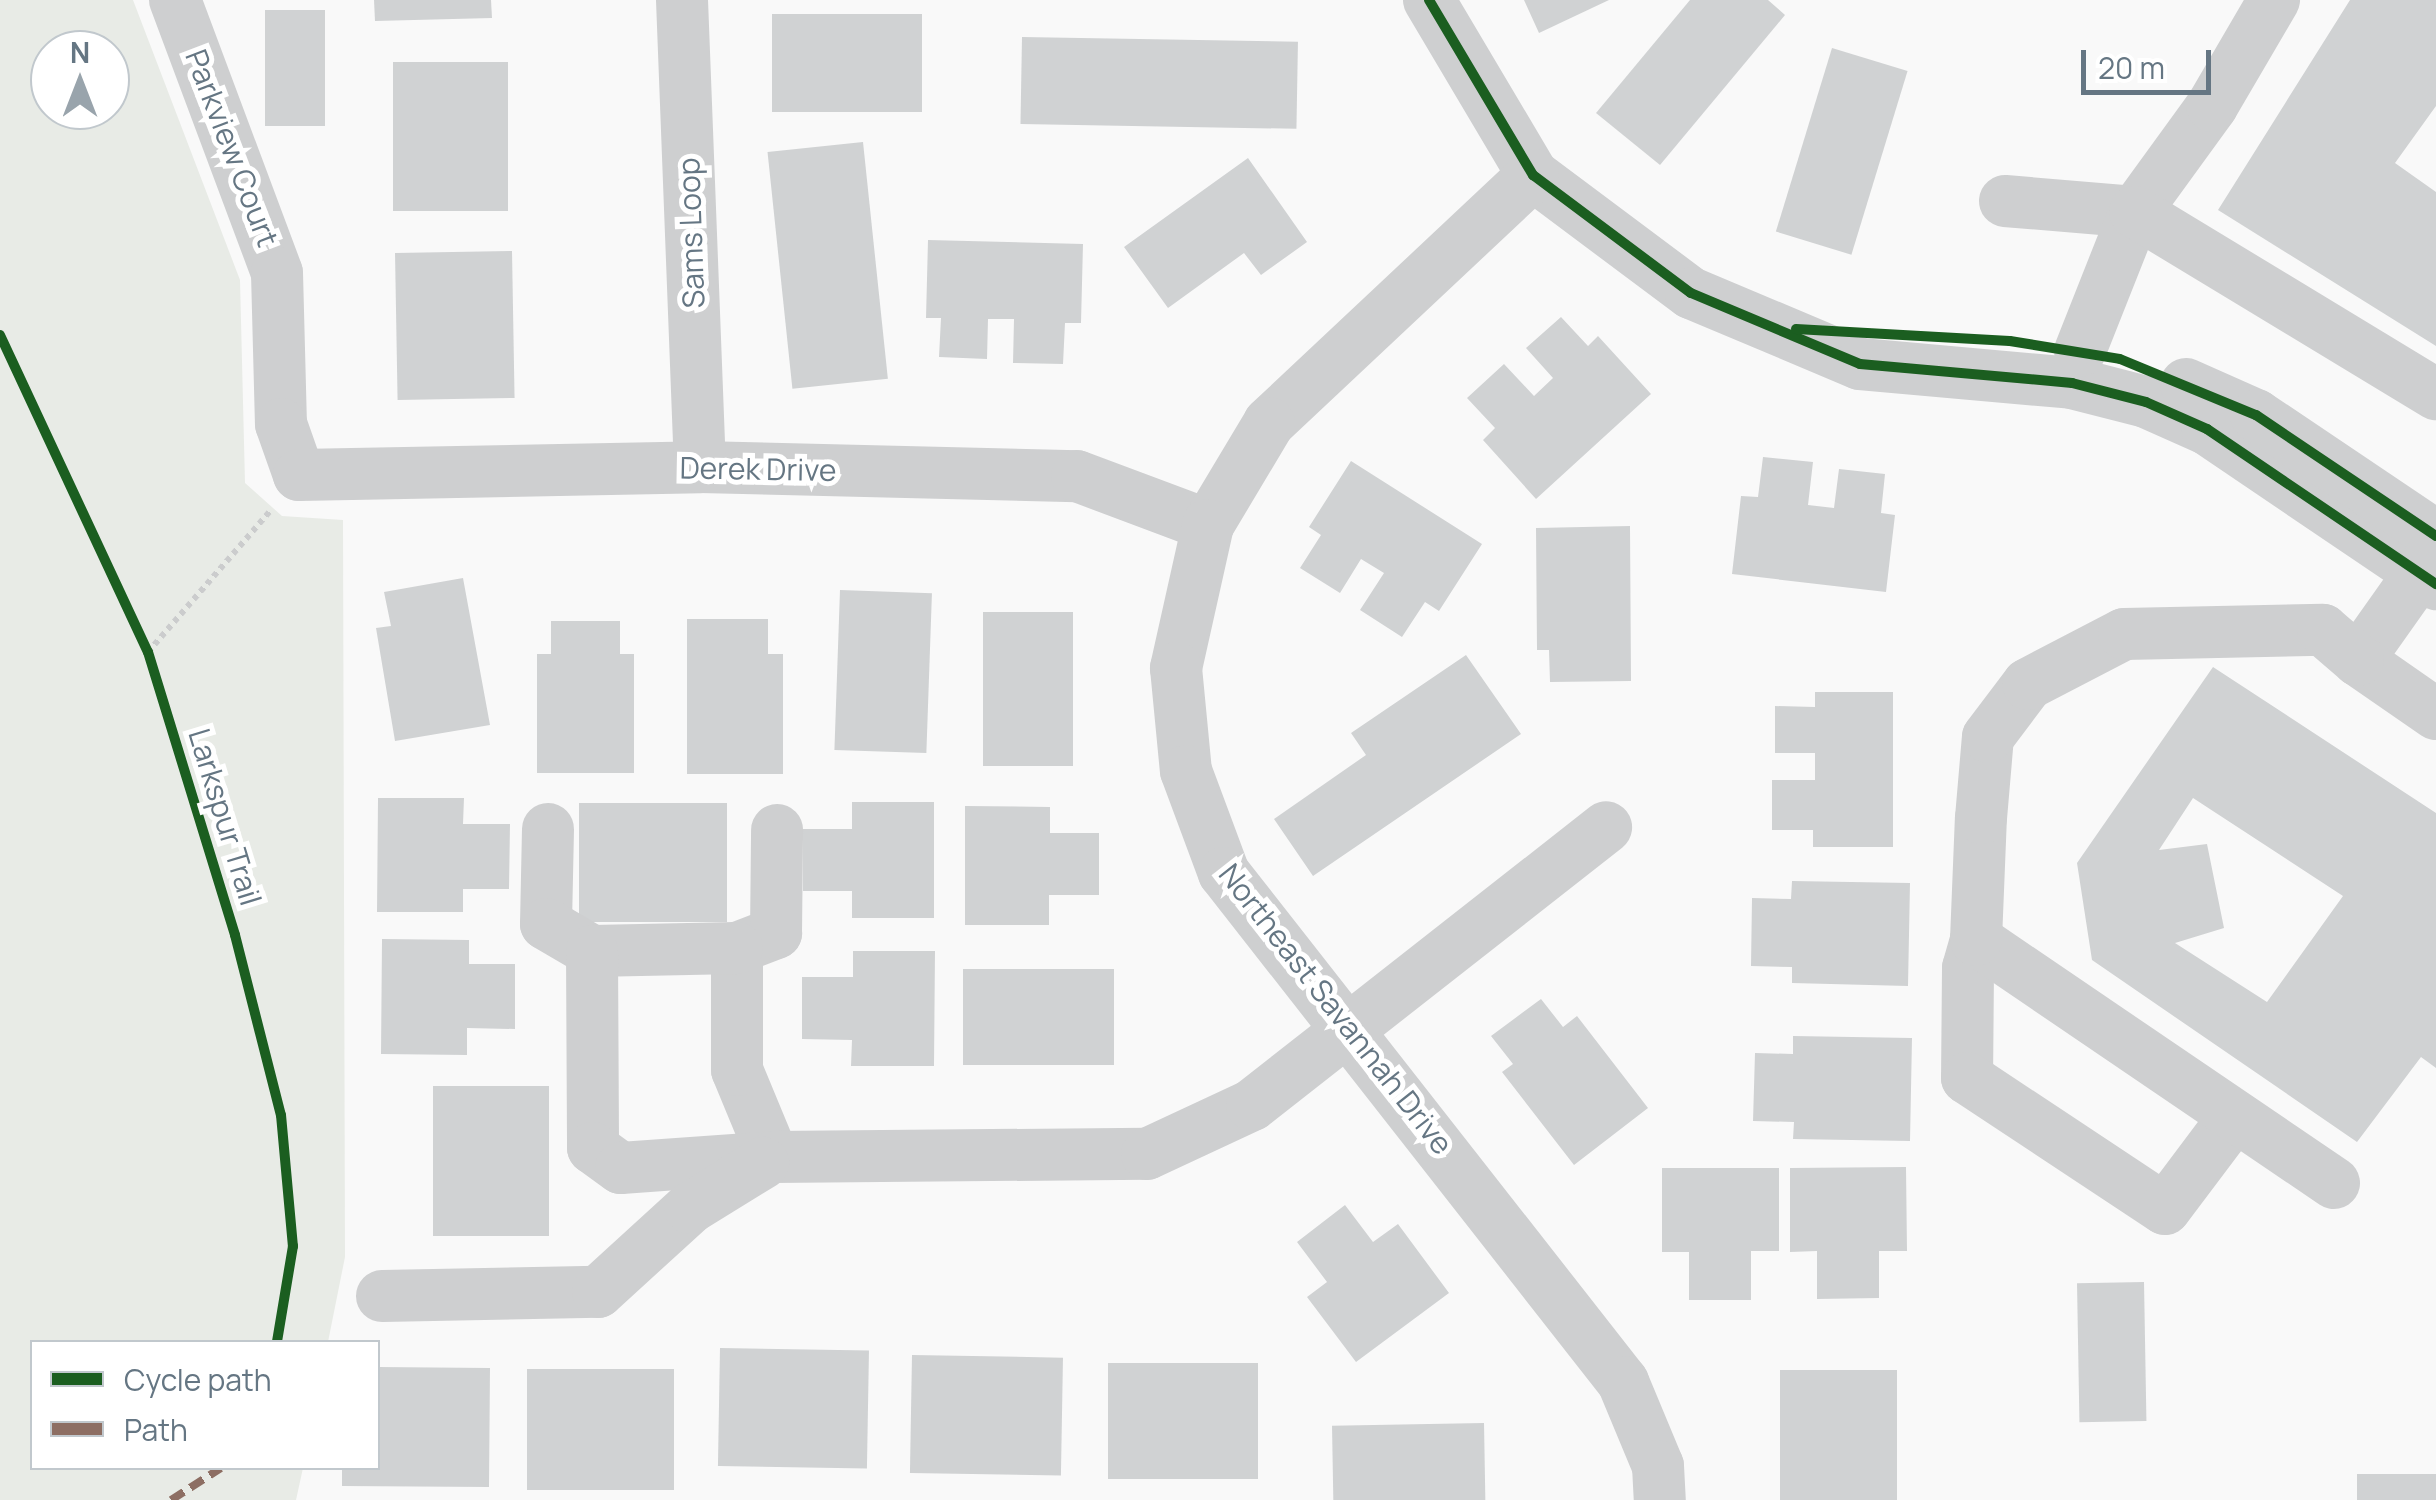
<!DOCTYPE html>
<style>
body{margin:0}
#map{position:relative;width:2436px;height:1500px;overflow:hidden;background:#f9f9f9;font-family:Manrope,sans-serif}
div>[style]{position:absolute}
.green>*{inset:0;background:#e8ebe6}
.building>*{inset:0;background:#d0d2d3;transform-origin:0 0}
.path>*{height:6px;margin-top:-3px;transform-origin:0;background:repeating-linear-gradient(90deg,#cbcccd 0 5px,transparent 0 10px)}
.minor>*{height:52px;margin:-26px;padding:0 26px;transform-origin:26px;border-radius:26px;background:#cecfd0}
.quiet>*{height:8px;margin-top:-4px;transform-origin:0;background:repeating-linear-gradient(90deg,#8d6e63 0 15px,transparent 0 23px)}
.cycleway>*{height:10px;margin:-5px;padding:0 5px;transform-origin:5px;border-radius:5px;background:#1b5e20}
span{translate:-50% -50%;white-space:nowrap;text-align:center;line-height:1.15;-webkit-text-stroke:10px #fff;paint-order:stroke}
.street-label{font-size:30px;color:#657683}
.legend{position:absolute;left:30px;top:1340px;width:350px;height:130px;box-sizing:border-box;background:#fff;border:2px solid #c1c8cd;margin:0;padding:12px 18px;list-style:none;font-size:30px;color:#657683}
.legend li{display:flex;align-items:center;gap:20px;height:50px}
.legend b{width:50px;border:2px solid #c1c8cd}
.north{position:absolute;left:30px;top:30px;width:100px;height:100px;box-sizing:border-box;background:#fff;border:2px solid #c1c8cd;border-radius:50%;rotate:0deg;font-size:28px;font-weight:700;line-height:40px;text-align:center;color:#657683}
.north::after{content:'';display:block;margin:auto;width:35px;height:45px;background:#99a4ac;clip-path:polygon(50% 0,100% 100%,50% 72%,0 100%)}
.scale{position:absolute;left:2081px;top:50px;width:130px;height:45px;box-sizing:border-box;border:5px solid #657683;border-top:0;padding-left:12px;font-size:30px;line-height:35px;white-space:nowrap;color:#657683;-webkit-text-stroke:8px #fff;paint-order:stroke}
</style>
<div id="map">
<div class="green">
<i style="clip-path:polygon(evenodd,0 0,133px 0,240px 280px,245px 483px,282px 516px,343px 520px,345px 1257px,328px 1342px,32px 1342px,32px 1468px,303px 1468px,296px 1500px,0 1500px,0 0,50px 50px,110px 50px,110px 110px,50px 110px,50px 50px)"></i>
</div>
<div class="building">
<i style="clip-path:polygon(374px 0,491px 0,492px 18px,375px 21px)"></i>
<i style="clip-path:polygon(1524px 0,1609px 0,1539px 33px)"></i>
<i style="clip-path:polygon(1690px 0,1768px 0,1785px 15px,1660px 165px,1596px 113px)"></i>
<i style="clip-path:polygon(2350px 0,2436px 0,2436px 106px,2395px 163px,2436px 192px,2436px 346px,2218px 210px)"></i>
<i style="left:265px;top:10px;width:60px;height:116px"></i>
<i style="left:772px;top:14px;width:150px;height:98px"></i>
<i style="left:1022px;top:37px;width:276px;height:87px;rotate:1deg"></i>
<i style="left:1832px;top:48px;width:79px;height:192px;rotate:17deg"></i>
<i style="left:508px;top:62px;width:149px;height:115px;rotate:90deg"></i>
<i style="left:863px;top:142px;width:238px;height:96px;rotate:84deg"></i>
<i style="clip-path:polygon(1248px 158px,1307px 242px,1261px 275px,1244px 253px,1168px 308px,1124px 247px)"></i>
<i style="clip-path:polygon(928px 240px,1083px 244px,1081px 323px,1065px 323px,1063px 364px,1013px 363px,1014px 319px,988px 319px,987px 359px,939px 357px,941px 318px,926px 318px)"></i>
<i style="left:512px;top:251px;width:147px;height:117px;rotate:89deg"></i>
<i style="clip-path:polygon(1561px 317px,1588px 346px,1598px 336px,1651px 394px,1536px 499px,1483px 440px,1495px 428px,1467px 398px,1504px 364px,1534px 396px,1553px 378px,1526px 348px)"></i>
<i style="clip-path:polygon(1763px 457px,1813px 462px,1808px 505px,1834px 508px,1839px 469px,1885px 474px,1881px 513px,1895px 515px,1886px 592px,1732px 574px,1741px 496px,1758px 497px)"></i>
<i style="clip-path:polygon(1351px 461px,1482px 544px,1439px 611px,1425px 602px,1402px 637px,1360px 610px,1384px 573px,1361px 559px,1340px 593px,1300px 568px,1321px 535px,1309px 527px)"></i>
<i style="clip-path:polygon(1630px 526px,1631px 681px,1550px 682px,1549px 650px,1537px 650px,1536px 528px)"></i>
<i style="clip-path:polygon(463px 578px,490px 725px,395px 741px,376px 628px,391px 626px,384px 592px)"></i>
<i style="left:840px;top:590px;width:92px;height:160px;rotate:2deg"></i>
<i style="left:983px;top:612px;width:90px;height:154px"></i>
<i style="clip-path:polygon(687px 619px,768px 619px,768px 654px,783px 654px,783px 774px,687px 774px)"></i>
<i style="clip-path:polygon(551px 621px,620px 621px,620px 654px,634px 654px,634px 773px,537px 773px,537px 654px,551px 654px)"></i>
<i style="clip-path:polygon(1466px 655px,1521px 734px,1313px 876px,1274px 819px,1366px 755px,1351px 733px)"></i>
<i style="clip-path:polygon(evenodd,2213px 667px,2436px 813px,2436px 1068px,2421px 1057px,2357px 1142px,2092px 960px,2077px 863px,2213px 667px,2193px 798px,2343px 896px,2267px 1002px,2175px 943px,2224px 928px,2207px 844px,2159px 850px,2193px 798px)"></i>
<i style="clip-path:polygon(1815px 692px,1893px 692px,1893px 847px,1813px 847px,1813px 830px,1772px 830px,1772px 780px,1815px 780px,1815px 753px,1775px 753px,1775px 706px,1815px 707px)"></i>
<i style="clip-path:polygon(378px 798px,464px 798px,463px 824px,510px 824px,509px 889px,463px 889px,463px 912px,377px 912px)"></i>
<i style="clip-path:polygon(852px 802px,934px 802px,934px 918px,852px 918px,852px 891px,803px 891px,803px 829px,852px 829px)"></i>
<i style="left:579px;top:803px;width:148px;height:119px"></i>
<i style="clip-path:polygon(965px 806px,1050px 807px,1050px 833px,1099px 833px,1099px 895px,1049px 895px,1049px 925px,965px 925px)"></i>
<i style="clip-path:polygon(1792px 881px,1910px 883px,1908px 986px,1792px 983px,1792px 967px,1751px 966px,1752px 898px,1791px 899px)"></i>
<i style="clip-path:polygon(382px 939px,469px 940px,469px 964px,515px 964px,515px 1029px,467px 1028px,467px 1055px,381px 1054px)"></i>
<i style="clip-path:polygon(853px 951px,935px 951px,934px 1066px,851px 1066px,852px 1040px,802px 1039px,802px 977px,853px 977px)"></i>
<i style="left:963px;top:969px;width:151px;height:96px"></i>
<i style="clip-path:polygon(1541px 999px,1563px 1027px,1577px 1016px,1648px 1108px,1574px 1165px,1502px 1072px,1513px 1064px,1491px 1036px)"></i>
<i style="clip-path:polygon(1793px 1036px,1912px 1038px,1910px 1141px,1793px 1139px,1794px 1122px,1753px 1121px,1755px 1053px,1793px 1054px)"></i>
<i style="left:433px;top:1086px;width:116px;height:150px"></i>
<i style="clip-path:polygon(1906px 1167px,1907px 1251px,1879px 1251px,1879px 1298px,1817px 1299px,1817px 1251px,1790px 1252px,1790px 1168px)"></i>
<i style="clip-path:polygon(1662px 1168px,1779px 1168px,1779px 1251px,1751px 1251px,1751px 1300px,1689px 1300px,1689px 1252px,1662px 1252px)"></i>
<i style="clip-path:polygon(1345px 1205px,1373px 1242px,1398px 1224px,1449px 1293px,1356px 1362px,1307px 1297px,1327px 1282px,1297px 1242px)"></i>
<i style="left:2144px;top:1282px;width:139px;height:67px;rotate:89deg"></i>
<i style="left:720px;top:1348px;width:149px;height:118px;rotate:1deg"></i>
<i style="left:912px;top:1355px;width:151px;height:118px;rotate:1deg"></i>
<i style="left:1108px;top:1363px;width:150px;height:116px"></i>
<i style="clip-path:polygon(378px 1367px,490px 1368px,489px 1487px,342px 1486px,342px 1468px,378px 1468px)"></i>
<i style="left:527px;top:1369px;width:147px;height:121px"></i>
<i style="left:1780px;top:1370px;width:117px;height:130px"></i>
<i style="left:1484px;top:1423px;width:77px;height:152px;rotate:89deg"></i>
<i style="left:2436px;top:1474px;width:26px;height:79px;rotate:90deg"></i>
</div>
<div class="path">
<i style="left:148px;top:652px;width:188px;rotate:-49.1deg"></i>
</div>
<div class="minor">
<i style="left:175px;top:0;width:291px;rotate:69.5deg"></i>
<i style="left:277px;top:273px;width:151px;rotate:88.5deg"></i>
<i style="left:281px;top:424px;width:54px;rotate:70.6deg"></i>
<i style="left:299px;top:475px;width:401px;rotate:-1.1deg"></i>
<i style="left:700px;top:467px;width:377px;rotate:1.4deg"></i>
<i style="left:1077px;top:476px;width:140px;rotate:20.5deg"></i>
<i style="left:682px;top:0;width:467px;rotate:87.8deg"></i>
<i style="left:1429px;top:0;width:204px;rotate:59.3deg"></i>
<i style="left:1533px;top:175px;width:197px;rotate:36.8deg"></i>
<i style="left:1691px;top:293px;width:183px;rotate:22.8deg"></i>
<i style="left:1860px;top:364px;width:213px;rotate:5.1deg"></i>
<i style="left:2072px;top:383px;width:76px;rotate:14.4deg"></i>
<i style="left:2146px;top:402px;width:67px;rotate:23.9deg"></i>
<i style="left:2207px;top:429px;width:277px;rotate:34.1deg"></i>
<i style="left:1533px;top:175px;width:362px;rotate:136.8deg"></i>
<i style="left:1269px;top:423px;width:119px;rotate:120.9deg"></i>
<i style="left:1208px;top:525px;width:147px;rotate:102.6deg"></i>
<i style="left:1176px;top:668px;width:103px;rotate:84.5deg"></i>
<i style="left:1186px;top:771px;width:109px;rotate:69.6deg"></i>
<i style="left:1224px;top:873px;width:647px;rotate:51.91deg"></i>
<i style="left:1623px;top:1382px;width:91px;rotate:67.4deg"></i>
<i style="left:1658px;top:1466px;width:34px;rotate:87deg"></i>
<i style="left:2005px;top:201px;width:130px;rotate:4.8deg"></i>
<i style="left:2135px;top:212px;width:131px;rotate:-54deg"></i>
<i style="left:2212px;top:106px;width:123px;rotate:-59.7deg"></i>
<i style="left:2080px;top:351px;width:149px;rotate:-68.4deg"></i>
<i style="left:2135px;top:212px;width:352px;rotate:31.2deg"></i>
<i style="left:2186px;top:384px;width:77px;rotate:23.9deg"></i>
<i style="left:2256px;top:415px;width:217px;rotate:33.9deg"></i>
<i style="left:2436px;top:550px;width:135px;rotate:125.3deg"></i>
<i style="left:2358px;top:660px;width:95px;rotate:34.7deg"></i>
<i style="left:548px;top:829px;width:95px;rotate:91.2deg"></i>
<i style="left:546px;top:924px;width:53px;rotate:30.4deg"></i>
<i style="left:1976px;top:940px;width:29px;rotate:106deg"></i>
<i style="left:1968px;top:968px;width:110px;rotate:90.5deg"></i>
<i style="left:1967px;top:1078px;width:237px;rotate:33.5deg"></i>
<i style="left:2165px;top:1209px;width:115px;rotate:-53.1deg"></i>
<i style="left:737px;top:948px;width:42px;rotate:-21deg"></i>
<i style="left:776px;top:933px;width:103px;rotate:-89.4deg"></i>
<i style="left:773px;top:1157px;width:94px;rotate:-112.5deg"></i>
<i style="left:737px;top:1070px;width:122px;rotate:-90deg"></i>
<i style="left:737px;top:948px;width:145px;rotate:178.8deg"></i>
<i style="left:592px;top:951px;width:197px;rotate:89.7deg"></i>
<i style="left:593px;top:1148px;width:34px;rotate:36deg"></i>
<i style="left:621px;top:1168px;width:152px;rotate:-4.1deg"></i>
<i style="left:773px;top:1157px;width:374px;rotate:-0.5deg"></i>
<i style="left:1147px;top:1154px;width:116px;rotate:-25deg"></i>
<i style="left:1252px;top:1105px;width:450px;rotate:-38.1deg"></i>
<i style="left:2334px;top:1183px;width:433px;rotate:-145.8deg"></i>
<i style="left:1976px;top:940px;width:122px;rotate:-87.7deg"></i>
<i style="left:1981px;top:818px;width:81px;rotate:-85.1deg"></i>
<i style="left:1988px;top:737px;width:66px;rotate:-53deg"></i>
<i style="left:2028px;top:684px;width:108px;rotate:-27.5deg"></i>
<i style="left:2124px;top:634px;width:199px;rotate:-1.2deg"></i>
<i style="left:2323px;top:630px;width:46px;rotate:40.6deg"></i>
<i style="left:382px;top:1296px;width:216px;rotate:-1.1deg"></i>
<i style="left:598px;top:1292px;width:125px;rotate:-42.4deg"></i>
<i style="left:690px;top:1208px;width:86px;rotate:-31.7deg"></i>
</div>
<div class="quiet">
<i style="left:171px;top:1500px;width:59px;rotate:-32.6deg"></i>
</div>
<div class="cycleway">
<i style="left:1429px;top:0;width:204px;rotate:59.3deg"></i>
<i style="left:1533px;top:175px;width:197px;rotate:36.8deg"></i>
<i style="left:1691px;top:293px;width:183px;rotate:22.8deg"></i>
<i style="left:1860px;top:364px;width:213px;rotate:5.1deg"></i>
<i style="left:2072px;top:383px;width:76px;rotate:14.4deg"></i>
<i style="left:2146px;top:402px;width:67px;rotate:23.9deg"></i>
<i style="left:2207px;top:429px;width:277px;rotate:34.1deg"></i>
<i style="left:1796px;top:329px;width:214px;rotate:3.2deg"></i>
<i style="left:2010px;top:341px;width:111px;rotate:9.3deg"></i>
<i style="left:2120px;top:359px;width:147px;rotate:22.4deg"></i>
<i style="left:2256px;top:415px;width:217px;rotate:33.9deg"></i>
<i style="left:0;top:335px;width:350px;rotate:65deg"></i>
<i style="left:148px;top:652px;width:296px;rotate:72.9deg"></i>
<i style="left:235px;top:935px;width:186px;rotate:75.7deg"></i>
<i style="left:281px;top:1115px;width:132px;rotate:84.8deg"></i>
<i style="left:293px;top:1246px;width:97px;rotate:99.5deg"></i>
</div>
<div class="street-label">
<span style="left:232px;top:148px;rotate:69deg">Parkview Court</span>
<span style="left:691px;top:233px;rotate:-92deg">Sams Loop</span>
<span style="left:758px;top:469px;rotate:1deg">Derek Drive</span>
<span style="left:225px;top:817px;rotate:73deg">Larkspur Trail</span>
<span style="left:1336px;top:1009px;rotate:52deg">Northeast Savannah Drive</span>
</div>
<ul class="legend">
<li><b style="height:12px;background:#1b5e20"></b>Cycle path</li>
<li><b style="height:12px;background:#8d6e63"></b>Path</li>
</ul>
<div class="north">N</div>
<div class="scale">20 m</div>
</div>
